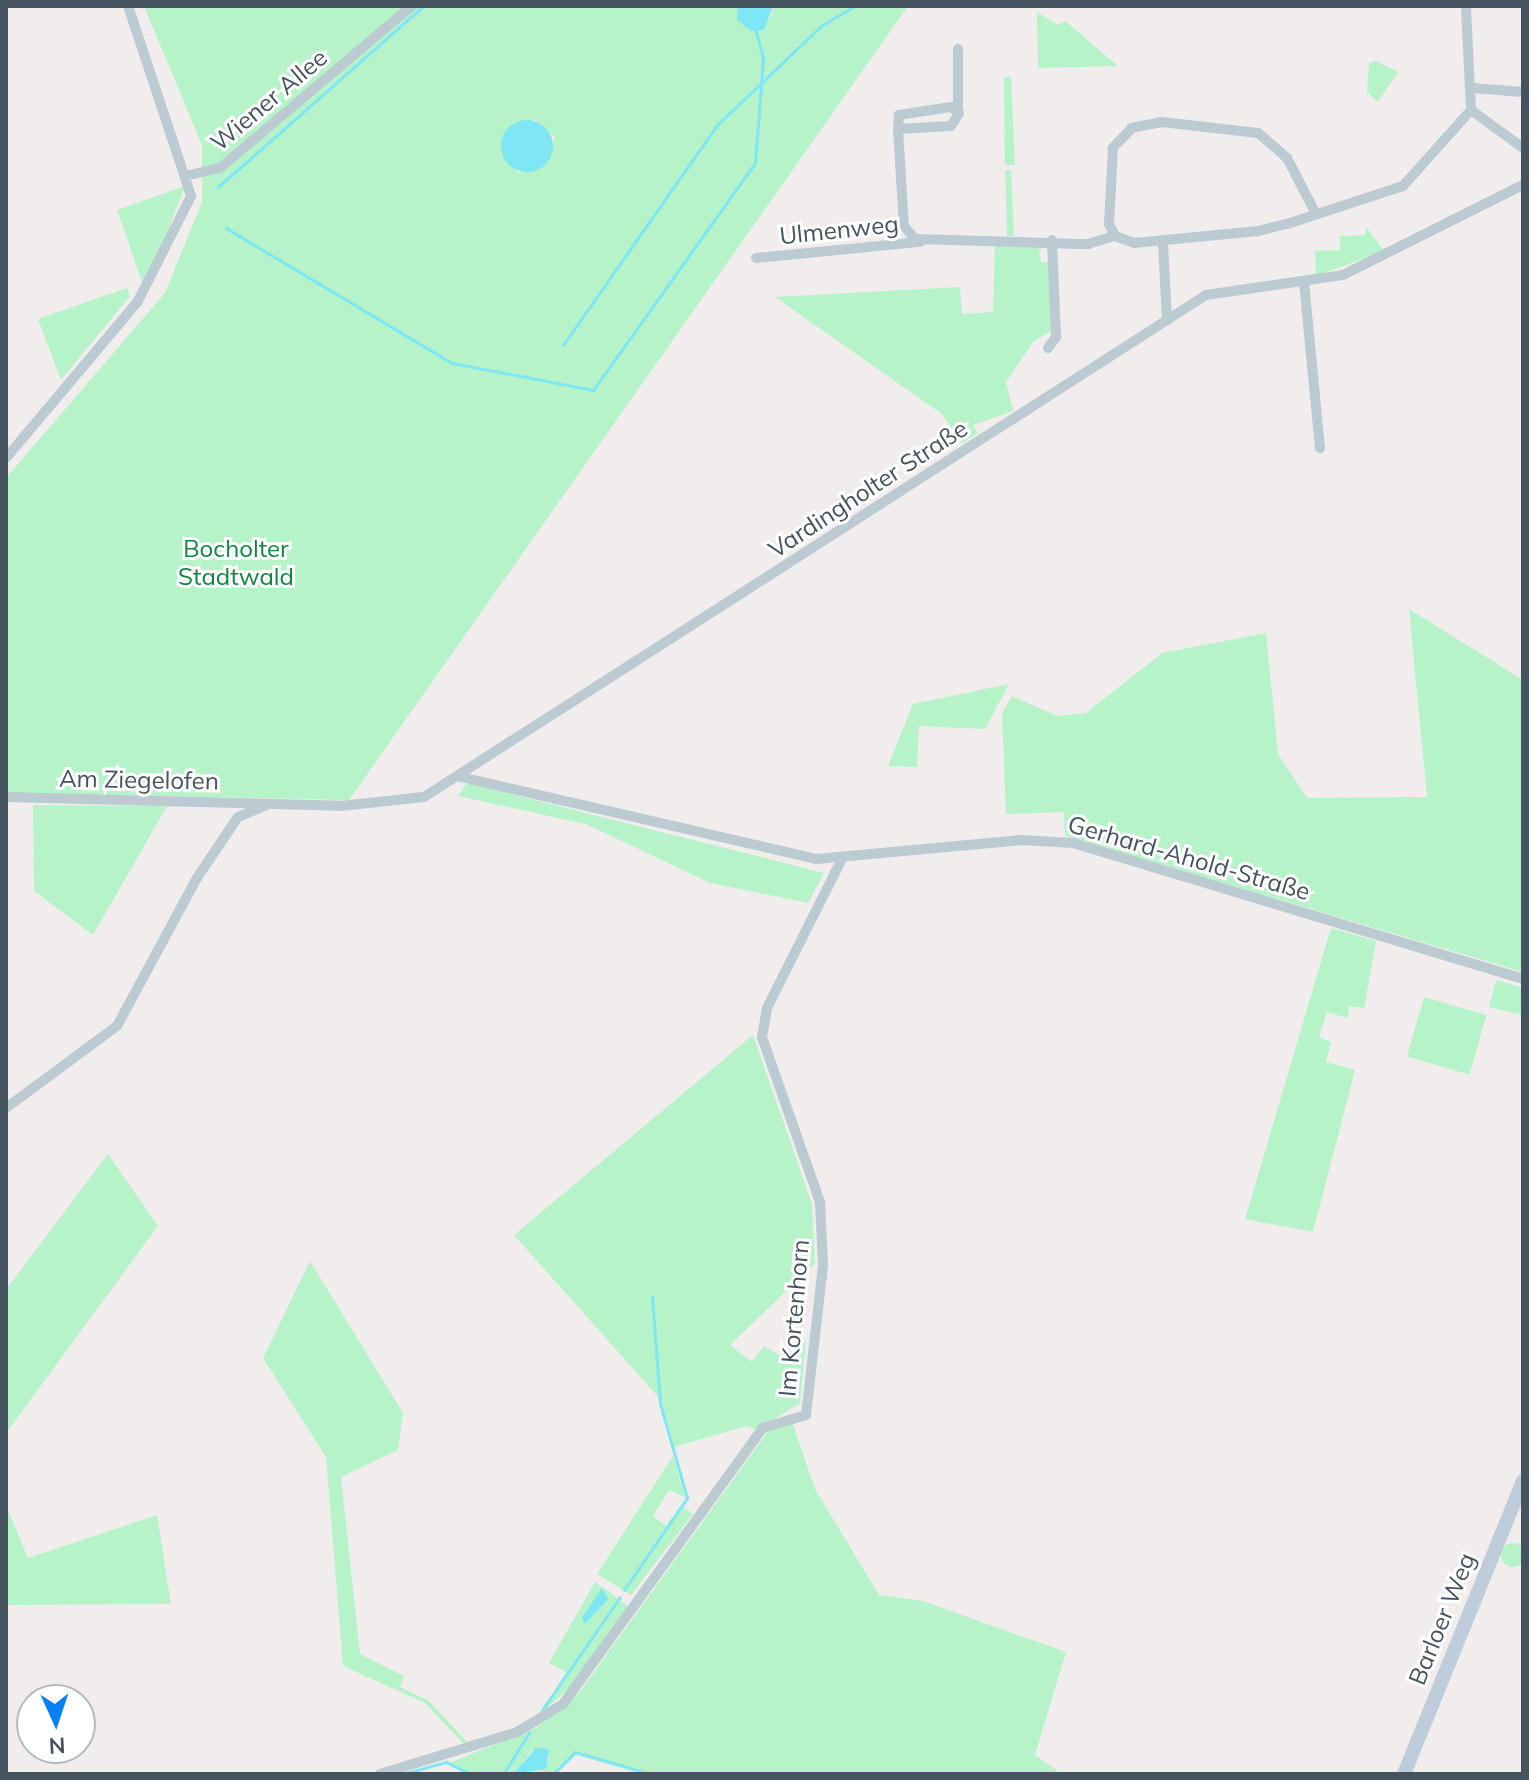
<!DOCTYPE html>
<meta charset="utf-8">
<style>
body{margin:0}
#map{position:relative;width:1529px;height:1780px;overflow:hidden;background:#f1eded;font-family:Mulish,sans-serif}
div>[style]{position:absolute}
.green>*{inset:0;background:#b6f3c9;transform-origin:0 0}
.round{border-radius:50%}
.water>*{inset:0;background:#7ee6f5}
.stream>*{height:3px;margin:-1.5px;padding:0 1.5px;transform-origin:1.5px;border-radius:1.5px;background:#7ee6f5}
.street>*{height:10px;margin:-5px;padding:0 5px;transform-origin:5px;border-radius:5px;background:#bccad2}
.secondary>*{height:14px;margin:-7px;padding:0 7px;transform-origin:7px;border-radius:7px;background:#becdd9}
span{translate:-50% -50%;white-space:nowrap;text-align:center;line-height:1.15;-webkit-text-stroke:6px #fff;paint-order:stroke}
.street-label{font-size:24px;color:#44535d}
.park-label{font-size:24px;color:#0d863f}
.frame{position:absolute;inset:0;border:8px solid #44535d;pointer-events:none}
.north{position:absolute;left:16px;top:1684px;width:80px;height:80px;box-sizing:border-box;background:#fff;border:2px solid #b4babe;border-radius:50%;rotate:177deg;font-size:22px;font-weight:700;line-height:32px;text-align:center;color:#44535d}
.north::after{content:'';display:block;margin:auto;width:28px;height:36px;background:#0680f2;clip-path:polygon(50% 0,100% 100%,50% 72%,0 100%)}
</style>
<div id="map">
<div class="green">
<i style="clip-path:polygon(evenodd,144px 6px,738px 6px,771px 16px,773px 6px,908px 6px,349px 800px,6px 793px,6px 478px,165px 293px,202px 202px,202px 145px,144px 6px,534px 119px,555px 138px,532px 171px,517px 172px,534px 119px)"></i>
<i style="clip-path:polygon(1037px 12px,1058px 25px,1065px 21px,1118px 66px,1038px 68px)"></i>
<i style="clip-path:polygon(1376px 61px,1398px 72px,1378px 102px,1367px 92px,1369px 63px)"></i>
<i style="clip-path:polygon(1004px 77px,1011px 77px,1015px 165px,1005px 165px)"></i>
<i style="clip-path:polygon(1011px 170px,1014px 236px,1007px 236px,1005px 171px)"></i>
<i style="clip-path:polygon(185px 186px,168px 230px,142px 282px,117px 210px)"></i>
<i style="clip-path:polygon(1366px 227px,1384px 251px,1316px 276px,1315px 251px,1340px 250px,1340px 236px,1366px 235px)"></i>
<i style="clip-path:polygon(995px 245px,1046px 247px,1039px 250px,1041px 262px,1050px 262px,1053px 330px,1034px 341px,1006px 382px,1013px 411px,973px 425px,978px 433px,962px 443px,942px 414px,775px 297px,960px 287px,962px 314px,993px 312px)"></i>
<i style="clip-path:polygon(127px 288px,130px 296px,61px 380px,38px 319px)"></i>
<i style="clip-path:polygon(1409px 609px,1523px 680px,1523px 972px,1065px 836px,1064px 812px,1006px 814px,1002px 713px,1012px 696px,1057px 716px,1086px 713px,1162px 653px,1266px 633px,1278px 754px,1307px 798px,1427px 797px)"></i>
<i style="clip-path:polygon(1009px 684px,985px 729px,919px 726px,917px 767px,888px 766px,913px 704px)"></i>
<i style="clip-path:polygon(467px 783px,824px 873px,808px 903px,710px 883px,586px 824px,458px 796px)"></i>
<i style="clip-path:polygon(33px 805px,167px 806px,93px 935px,34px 891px)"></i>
<i style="clip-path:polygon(1331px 928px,1376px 941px,1364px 1008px,1349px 1006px,1348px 1018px,1327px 1012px,1319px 1037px,1331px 1042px,1326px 1062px,1355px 1070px,1313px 1232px,1245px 1219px)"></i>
<i style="clip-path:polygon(1496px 980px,1523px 988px,1523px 1015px,1489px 1007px)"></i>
<i style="left:1424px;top:997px;width:65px;height:62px;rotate:16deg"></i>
<i style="clip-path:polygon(753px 1035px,812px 1204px,815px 1263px,730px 1345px,752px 1362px,764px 1346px,791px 1362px,806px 1340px,800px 1403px,757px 1430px,747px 1426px,674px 1447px,661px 1400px,514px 1235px)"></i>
<i style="clip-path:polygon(108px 1154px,158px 1226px,6px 1433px,6px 1290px)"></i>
<i style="clip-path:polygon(310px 1261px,403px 1413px,398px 1450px,341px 1477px,360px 1654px,404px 1676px,400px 1687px,429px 1701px,467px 1742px,463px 1743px,425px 1703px,343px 1666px,326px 1457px,263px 1358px)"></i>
<i style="clip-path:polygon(792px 1422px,815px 1489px,879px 1595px,923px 1601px,1066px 1652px,1035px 1755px,1062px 1774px,642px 1774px,576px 1755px,556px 1774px,529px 1774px,542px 1770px,550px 1757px,533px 1750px,513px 1774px,466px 1774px,447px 1764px,537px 1727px,579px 1693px,769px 1430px)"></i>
<i style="clip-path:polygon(673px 1456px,685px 1497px,669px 1490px,653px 1516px,666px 1526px,681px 1505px,693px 1514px,631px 1595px,597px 1574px)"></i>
<i style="clip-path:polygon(6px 1505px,28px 1558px,157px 1515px,171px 1604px,6px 1605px)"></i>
<i class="round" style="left:1501px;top:1543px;width:24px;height:24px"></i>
<i style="clip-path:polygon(595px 1582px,629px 1607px,572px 1686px,543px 1711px,566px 1672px,549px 1663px)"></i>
</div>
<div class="water">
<i style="clip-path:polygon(773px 6px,764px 30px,751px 31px,737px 20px,738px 6px)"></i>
<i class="round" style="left:501px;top:120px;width:52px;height:52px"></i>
<i style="clip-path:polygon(602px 1588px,608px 1599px,585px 1624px,582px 1618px)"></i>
<i style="clip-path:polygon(536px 1748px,549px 1749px,546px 1769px,513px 1774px)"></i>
</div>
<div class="stream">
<i style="left:218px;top:187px;width:273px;rotate:-41.4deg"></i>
<i style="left:226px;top:228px;width:263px;rotate:30.9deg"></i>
<i style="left:452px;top:363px;width:144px;rotate:10.8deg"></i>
<i style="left:593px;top:390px;width:279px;rotate:-54.5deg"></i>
<i style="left:755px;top:163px;width:105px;rotate:-85.6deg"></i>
<i style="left:763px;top:58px;width:28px;rotate:-105deg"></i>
<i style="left:563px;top:345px;width:269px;rotate:-55deg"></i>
<i style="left:717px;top:125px;width:145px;rotate:-43.6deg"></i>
<i style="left:822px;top:25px;width:38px;rotate:-30deg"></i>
<i style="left:624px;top:1590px;width:112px;rotate:-55.6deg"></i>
<i style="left:687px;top:1498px;width:99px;rotate:-105.9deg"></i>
<i style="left:660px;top:1403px;width:107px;rotate:-94.3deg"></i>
<i style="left:542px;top:1710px;width:137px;rotate:-55.4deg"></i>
<i style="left:402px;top:1774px;width:46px;rotate:-15.3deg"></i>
<i style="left:446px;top:1762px;width:28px;rotate:26deg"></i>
<i style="left:503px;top:1774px;width:49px;rotate:-57.6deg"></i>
<i style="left:553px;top:1774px;width:31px;rotate:-45deg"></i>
<i style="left:575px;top:1752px;width:79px;rotate:16.1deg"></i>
</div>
<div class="street">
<i style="left:958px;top:49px;width:61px;rotate:90deg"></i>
<i style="left:1473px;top:88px;width:50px;rotate:4.6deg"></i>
<i style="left:1471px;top:110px;width:64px;rotate:36.2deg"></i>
<i style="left:898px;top:129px;width:53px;rotate:-3.2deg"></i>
<i style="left:951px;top:126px;width:15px;rotate:-58deg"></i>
<i style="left:959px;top:113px;width:10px;rotate:-143deg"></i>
<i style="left:951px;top:107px;width:53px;rotate:171.3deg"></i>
<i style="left:899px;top:115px;width:14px;rotate:94deg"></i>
<i style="left:898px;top:129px;width:97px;rotate:86.5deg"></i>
<i style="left:904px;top:226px;width:17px;rotate:50deg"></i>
<i style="left:915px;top:239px;width:173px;rotate:1.7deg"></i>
<i style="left:1088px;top:244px;width:28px;rotate:-17deg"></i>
<i style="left:189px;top:175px;width:32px;rotate:-13deg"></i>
<i style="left:220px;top:168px;width:251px;rotate:-40.2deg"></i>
<i style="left:1316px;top:214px;width:63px;rotate:-117.4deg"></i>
<i style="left:1287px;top:158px;width:38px;rotate:-139deg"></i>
<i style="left:1258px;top:133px;width:97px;rotate:-173.5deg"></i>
<i style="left:1162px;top:122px;width:31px;rotate:169deg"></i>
<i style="left:1132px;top:128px;width:28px;rotate:134deg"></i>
<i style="left:1113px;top:148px;width:76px;rotate:93deg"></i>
<i style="left:1109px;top:224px;width:13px;rotate:63deg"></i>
<i style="left:1115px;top:236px;width:20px;rotate:20deg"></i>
<i style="left:1134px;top:243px;width:125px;rotate:-5.5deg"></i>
<i style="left:1258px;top:231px;width:30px;rotate:-14deg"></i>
<i style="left:1287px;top:224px;width:122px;rotate:-18.1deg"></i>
<i style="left:1403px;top:186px;width:102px;rotate:-48.2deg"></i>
<i style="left:1471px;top:110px;width:104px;rotate:-92.8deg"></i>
<i style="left:1163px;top:243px;width:77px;rotate:87deg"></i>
<i style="left:756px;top:258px;width:165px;rotate:-5.6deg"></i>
<i style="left:1304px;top:282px;width:167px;rotate:84.5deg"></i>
<i style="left:1048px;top:348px;width:14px;rotate:-54deg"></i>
<i style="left:1056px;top:337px;width:97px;rotate:-92.4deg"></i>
<i style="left:6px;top:458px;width:205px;rotate:-49.9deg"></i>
<i style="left:138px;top:301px;width:118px;rotate:-63.2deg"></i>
<i style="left:191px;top:196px;width:200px;rotate:-108.3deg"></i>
<i style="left:461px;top:777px;width:365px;rotate:13deg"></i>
<i style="left:817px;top:859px;width:206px;rotate:-5.3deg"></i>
<i style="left:1022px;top:840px;width:51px;rotate:3.4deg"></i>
<i style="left:1073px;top:843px;width:470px;rotate:16.8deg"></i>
<i style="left:6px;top:797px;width:335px;rotate:1.5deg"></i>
<i style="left:341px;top:806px;width:83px;rotate:-6.2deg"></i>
<i style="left:424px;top:797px;width:929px;rotate:-32.7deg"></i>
<i style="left:1206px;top:295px;width:138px;rotate:-8.3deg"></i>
<i style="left:1343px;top:275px;width:201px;rotate:-26.6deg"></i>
<i style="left:6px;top:1108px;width:138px;rotate:-36.5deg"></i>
<i style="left:117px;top:1026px;width:168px;rotate:-61.6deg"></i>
<i style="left:197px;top:878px;width:73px;rotate:-56.1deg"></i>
<i style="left:238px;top:817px;width:30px;rotate:-23deg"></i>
<i style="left:380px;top:1774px;width:143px;rotate:-17deg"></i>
<i style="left:517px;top:1732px;width:54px;rotate:-31.3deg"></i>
<i style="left:563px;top:1704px;width:341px;rotate:-54.1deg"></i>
<i style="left:763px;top:1428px;width:45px;rotate:-16.8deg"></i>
<i style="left:806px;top:1415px;width:151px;rotate:-83.5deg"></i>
<i style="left:823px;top:1265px;width:63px;rotate:-92.7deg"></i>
<i style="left:820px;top:1202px;width:175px;rotate:-109.4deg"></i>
<i style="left:762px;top:1037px;width:29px;rotate:-80deg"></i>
<i style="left:767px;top:1008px;width:165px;rotate:-63.3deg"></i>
</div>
<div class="secondary">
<i style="left:1404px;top:1774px;width:316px;rotate:-67.9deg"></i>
</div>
<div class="street-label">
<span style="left:269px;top:100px;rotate:-40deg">Wiener Allee</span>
<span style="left:839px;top:230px;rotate:-6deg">Ulmenweg</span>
<span style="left:868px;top:489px;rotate:-33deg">Vardingholter Straße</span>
<span style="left:139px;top:780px;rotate:1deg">Am Ziegelofen</span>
<span style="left:1189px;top:858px;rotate:16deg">Gerhard-Ahold-Straße</span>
<span style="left:794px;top:1318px;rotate:-85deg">Im Kortenhorn</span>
<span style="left:1442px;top:1619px;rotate:-68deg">Barloer Weg</span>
</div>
<div class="park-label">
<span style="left:236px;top:563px">Bocholter<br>Stadtwald</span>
</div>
<div class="frame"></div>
<div class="north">N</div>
</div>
